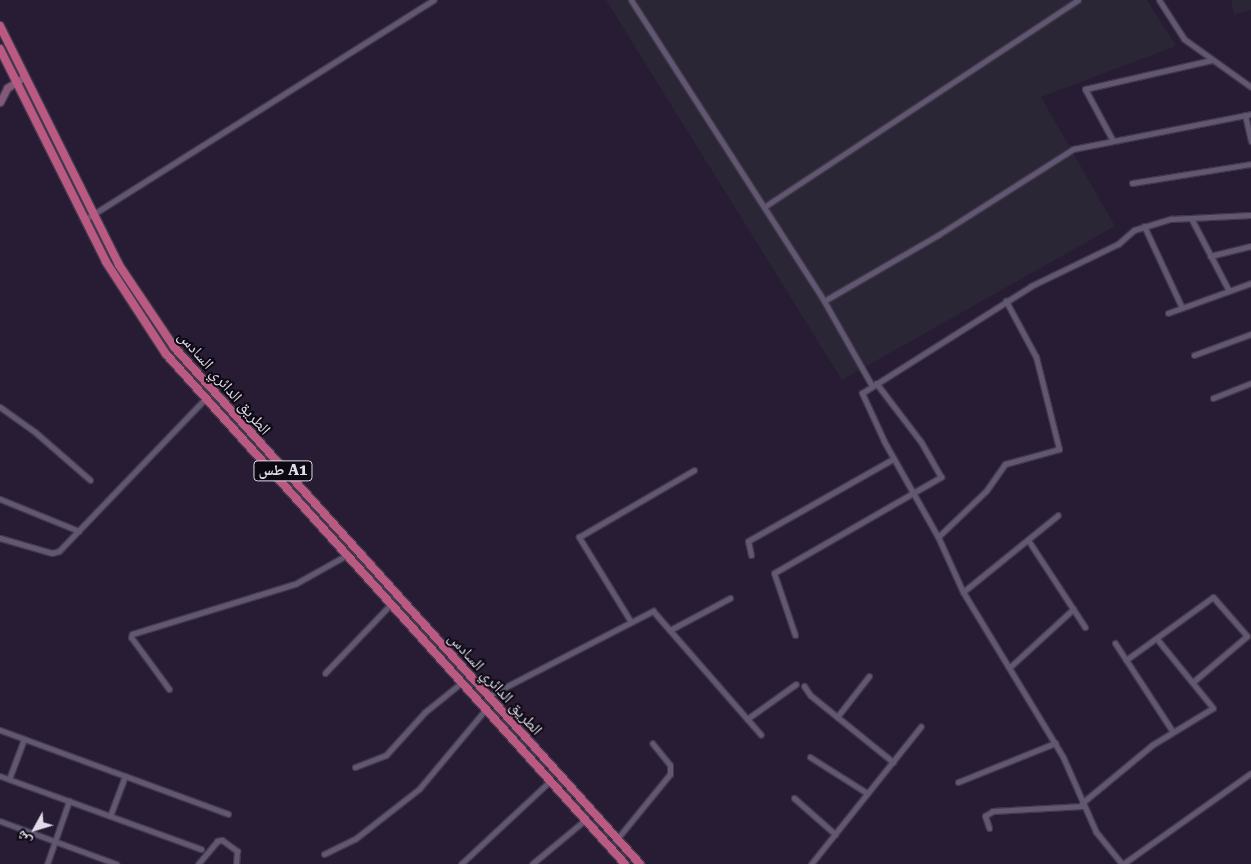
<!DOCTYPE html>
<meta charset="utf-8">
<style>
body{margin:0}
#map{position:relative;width:1251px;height:864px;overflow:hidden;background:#271c33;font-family:"Roboto Serif","Noto Naskh Arabic",serif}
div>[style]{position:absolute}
.industrial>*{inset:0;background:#2a2636}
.roads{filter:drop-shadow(1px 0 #42394c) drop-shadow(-1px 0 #42394c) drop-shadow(0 1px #42394c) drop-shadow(0 -1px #42394c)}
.minor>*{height:5px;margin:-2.5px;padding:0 2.5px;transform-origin:2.5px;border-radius:2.5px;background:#625771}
.secondary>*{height:7px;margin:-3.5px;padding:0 3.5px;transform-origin:3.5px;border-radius:3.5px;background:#835878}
.trunk>*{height:8px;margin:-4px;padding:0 4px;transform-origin:4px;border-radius:4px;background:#ba5a82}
span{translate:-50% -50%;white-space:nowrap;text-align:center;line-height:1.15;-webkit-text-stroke:4px #0d0913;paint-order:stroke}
.shield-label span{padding:1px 4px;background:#0d0913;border:1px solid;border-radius:4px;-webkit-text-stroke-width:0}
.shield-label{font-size:15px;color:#e1dbea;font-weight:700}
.street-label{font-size:16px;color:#e1dbea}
.north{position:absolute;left:10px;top:804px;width:50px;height:50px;-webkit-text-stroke:4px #0d0913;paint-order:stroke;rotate:231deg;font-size:14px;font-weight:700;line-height:20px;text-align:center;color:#e1dbea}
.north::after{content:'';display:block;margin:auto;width:18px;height:22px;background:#e1dbea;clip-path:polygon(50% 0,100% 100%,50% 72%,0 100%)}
</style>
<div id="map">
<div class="industrial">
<i style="clip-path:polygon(606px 0,1147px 0,1176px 46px,1041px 97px,1115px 226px,842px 380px)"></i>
<i style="clip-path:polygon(1231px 0,1251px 0,1251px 10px,1234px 15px)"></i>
</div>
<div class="roads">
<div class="minor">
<i style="left:631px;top:0;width:358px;rotate:57.3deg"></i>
<i style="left:824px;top:301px;width:98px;rotate:60.5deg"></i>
<i style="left:1159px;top:0;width:46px;rotate:57.3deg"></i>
<i style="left:1184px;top:39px;width:82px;rotate:35.6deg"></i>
<i style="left:1245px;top:115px;width:27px;rotate:77deg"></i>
<i style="left:1113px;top:141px;width:59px;rotate:-118.3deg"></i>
<i style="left:1085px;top:89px;width:130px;rotate:-12.9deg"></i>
<i style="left:1132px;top:183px;width:121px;rotate:-9.1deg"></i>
<i style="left:764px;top:207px;width:376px;rotate:-33.4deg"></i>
<i style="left:1191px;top:218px;width:82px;rotate:62.5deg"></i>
<i style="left:84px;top:220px;width:413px;rotate:-32.2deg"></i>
<i style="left:1144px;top:226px;width:90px;rotate:65.1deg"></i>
<i style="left:1210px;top:256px;width:42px;rotate:-13.7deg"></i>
<i style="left:824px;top:301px;width:132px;rotate:-30.1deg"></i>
<i style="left:938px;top:235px;width:160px;rotate:-32.5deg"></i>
<i style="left:1073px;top:149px;width:181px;rotate:-11.1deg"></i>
<i style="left:1168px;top:313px;width:88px;rotate:-19.9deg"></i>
<i style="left:1194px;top:355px;width:61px;rotate:-20.2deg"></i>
<i style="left:1213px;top:398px;width:41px;rotate:-21.5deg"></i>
<i style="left:0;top:407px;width:43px;rotate:35.5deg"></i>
<i style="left:35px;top:432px;width:73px;rotate:41.1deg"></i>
<i style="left:0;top:499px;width:85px;rotate:22.1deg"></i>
<i style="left:938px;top:537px;width:66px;rotate:-43.8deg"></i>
<i style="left:986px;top:491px;width:33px;rotate:-55deg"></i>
<i style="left:1005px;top:464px;width:56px;rotate:-15.5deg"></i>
<i style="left:1059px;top:449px;width:95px;rotate:-104deg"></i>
<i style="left:1036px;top:357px;width:64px;rotate:-118.2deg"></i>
<i style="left:0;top:538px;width:54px;rotate:16.1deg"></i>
<i style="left:52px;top:553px;width:7px;rotate:-16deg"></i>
<i style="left:59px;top:551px;width:209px;rotate:-46.2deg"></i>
<i style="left:1028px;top:540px;width:104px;rotate:56.8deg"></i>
<i style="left:751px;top:555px;width:14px;rotate:-102deg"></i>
<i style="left:748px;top:541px;width:167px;rotate:-29.5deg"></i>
<i style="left:963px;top:592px;width:122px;rotate:-39deg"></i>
<i style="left:631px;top:622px;width:100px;rotate:-121.5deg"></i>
<i style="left:579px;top:537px;width:133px;rotate:-30.2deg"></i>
<i style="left:670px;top:630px;width:68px;rotate:-28.1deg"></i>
<i style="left:795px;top:635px;width:65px;rotate:-108.7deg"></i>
<i style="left:774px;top:573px;width:193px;rotate:-29.9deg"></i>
<i style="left:941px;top:477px;width:40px;rotate:-119.7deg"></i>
<i style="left:921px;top:442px;width:74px;rotate:-127.3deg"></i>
<i style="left:1115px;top:643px;width:106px;rotate:56.9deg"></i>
<i style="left:1126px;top:660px;width:107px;rotate:-35.9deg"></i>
<i style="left:1213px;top:597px;width:52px;rotate:48.9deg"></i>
<i style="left:1247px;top:636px;width:71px;rotate:139.6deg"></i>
<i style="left:1010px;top:667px;width:86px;rotate:-42.6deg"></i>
<i style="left:325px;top:673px;width:94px;rotate:-46.3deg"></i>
<i style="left:804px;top:686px;width:11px;rotate:56deg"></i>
<i style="left:810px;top:695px;width:107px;rotate:38.9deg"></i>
<i style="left:169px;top:689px;width:64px;rotate:-126.2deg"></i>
<i style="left:131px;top:637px;width:3px;rotate:-72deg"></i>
<i style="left:132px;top:634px;width:170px;rotate:-17.1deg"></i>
<i style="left:295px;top:584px;width:57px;rotate:-29.2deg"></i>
<i style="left:488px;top:696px;width:186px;rotate:-27.3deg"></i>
<i style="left:653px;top:611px;width:164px;rotate:48.9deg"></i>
<i style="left:837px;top:717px;width:52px;rotate:-52deg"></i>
<i style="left:747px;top:719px;width:60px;rotate:-35.5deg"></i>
<i style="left:0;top:730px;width:243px;rotate:20.2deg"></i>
<i style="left:810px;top:757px;width:67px;rotate:32.3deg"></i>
<i style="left:355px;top:767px;width:33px;rotate:-21deg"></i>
<i style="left:386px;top:755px;width:58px;rotate:-47.8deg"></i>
<i style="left:425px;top:712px;width:46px;rotate:-38.9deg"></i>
<i style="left:0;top:776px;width:214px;rotate:20deg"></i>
<i style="left:9px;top:779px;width:43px;rotate:-69.4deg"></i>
<i style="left:958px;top:782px;width:105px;rotate:-21.9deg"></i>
<i style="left:794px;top:798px;width:55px;rotate:41.3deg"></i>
<i style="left:1082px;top:803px;width:91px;rotate:-39.6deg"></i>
<i style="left:1152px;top:745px;width:71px;rotate:-31.2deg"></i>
<i style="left:1213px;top:708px;width:89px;rotate:-129.1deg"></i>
<i style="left:110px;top:816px;width:43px;rotate:-69.4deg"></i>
<i style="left:0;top:821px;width:124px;rotate:20.3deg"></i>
<i style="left:989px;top:828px;width:13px;rotate:-108deg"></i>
<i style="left:985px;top:816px;width:9px;rotate:-32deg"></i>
<i style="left:993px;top:811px;width:90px;rotate:-3.2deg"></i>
<i style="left:617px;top:839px;width:84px;rotate:-50.8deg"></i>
<i style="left:670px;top:774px;width:9px;rotate:-90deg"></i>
<i style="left:670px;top:765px;width:28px;rotate:-129deg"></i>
<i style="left:324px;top:854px;width:34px;rotate:-26deg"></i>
<i style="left:355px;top:839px;width:81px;rotate:-38deg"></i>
<i style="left:419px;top:789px;width:103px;rotate:-50.1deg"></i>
<i style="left:47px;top:864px;width:67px;rotate:-70.8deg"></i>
<i style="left:198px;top:864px;width:30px;rotate:-50deg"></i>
<i style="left:217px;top:841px;width:5px;rotate:-11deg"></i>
<i style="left:222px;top:840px;width:19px;rotate:36deg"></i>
<i style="left:237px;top:851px;width:13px;rotate:94deg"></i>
<i style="left:461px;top:864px;width:122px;rotate:-43deg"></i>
<i style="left:532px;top:864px;width:69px;rotate:-39.7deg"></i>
<i style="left:811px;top:864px;width:176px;rotate:-51.4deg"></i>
<i style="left:1122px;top:864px;width:41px;rotate:-129.1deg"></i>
<i style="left:1096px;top:832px;width:82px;rotate:-113.7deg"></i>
<i style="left:1063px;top:757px;width:193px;rotate:-121.2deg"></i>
<i style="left:963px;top:592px;width:60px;rotate:-114.4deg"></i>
<i style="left:938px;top:537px;width:110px;rotate:-119.4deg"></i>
<i style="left:884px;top:441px;width:53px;rotate:-114.6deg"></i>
<i style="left:862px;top:393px;width:200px;rotate:-32.3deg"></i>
<i style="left:1031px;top:286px;width:97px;rotate:-25.8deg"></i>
<i style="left:1118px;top:244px;width:21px;rotate:-41deg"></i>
<i style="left:1134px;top:230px;width:39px;rotate:-17deg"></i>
<i style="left:1171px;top:219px;width:80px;rotate:-2.9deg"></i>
<i style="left:1123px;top:864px;width:157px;rotate:-35.4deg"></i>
</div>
<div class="secondary">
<i style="left:0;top:102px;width:16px;rotate:-63deg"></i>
<i style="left:7px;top:88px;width:20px;rotate:-33deg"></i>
</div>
<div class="trunk">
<i style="left:0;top:26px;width:267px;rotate:63.5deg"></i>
<i style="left:119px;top:265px;width:99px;rotate:56.1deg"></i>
<i style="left:174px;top:347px;width:696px;rotate:47.97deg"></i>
<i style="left:0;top:49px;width:238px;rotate:63.5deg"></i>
<i style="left:106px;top:262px;width:110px;rotate:56.9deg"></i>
<i style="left:166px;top:354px;width:686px;rotate:48.01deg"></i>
</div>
</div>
<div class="shield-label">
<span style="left:283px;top:471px">طس A1</span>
</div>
<div class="street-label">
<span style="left:224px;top:383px;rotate:49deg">الطريق الدائري السادس</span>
<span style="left:495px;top:684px;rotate:48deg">الطريق الدائري السادس</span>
</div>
<div class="north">ش</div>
</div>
